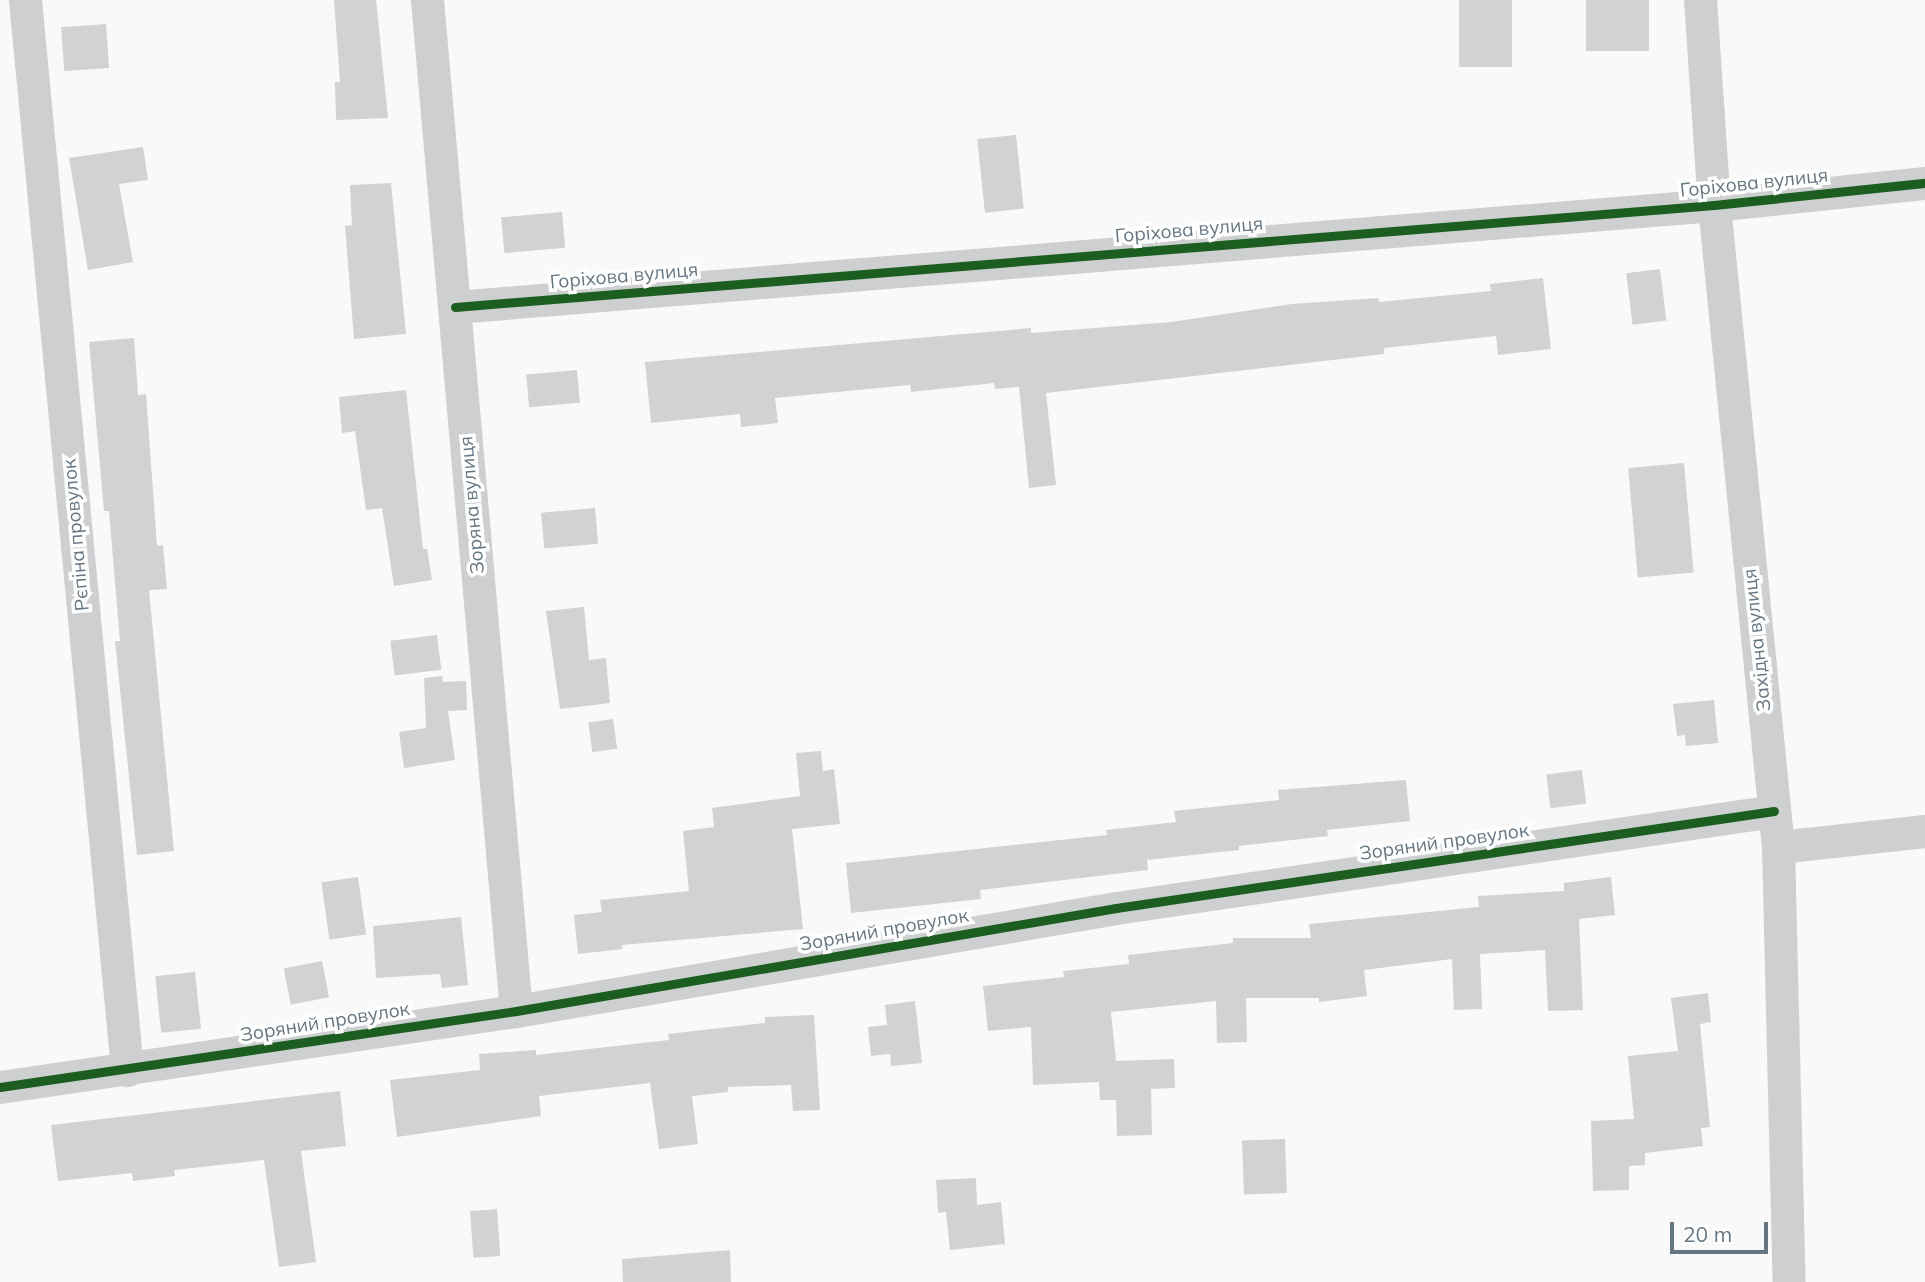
<!DOCTYPE html>
<meta charset="utf-8">
<style>
body{margin:0}
#map{position:relative;width:1925px;height:1282px;overflow:hidden;background:#f9f9f9;font-family:Mulish,sans-serif}
div>[style]{position:absolute}
.building>*{inset:0;background:#d0d2d3;transform-origin:0 0}
.minor>*{height:33px;margin:-16.5px;padding:0 16.5px;transform-origin:16.5px;border-radius:16.5px;background:#cecfd0}
.cycleway>*{height:9px;margin:-4.5px;padding:0 4.5px;transform-origin:4.5px;border-radius:4.5px;background:#1b5e20}
span{translate:-50% -50%;white-space:nowrap;text-align:center;line-height:1.15;-webkit-text-stroke:7px #fff;paint-order:stroke}
.street-label{font-size:19px;color:#657683}
.scale{position:absolute;left:1670px;top:1222px;width:98px;height:32px;box-sizing:border-box;border:4px solid #657683;border-top:0;padding-left:9px;font-size:21px;line-height:24px;white-space:nowrap;color:#657683;-webkit-text-stroke:5px #fff;paint-order:stroke}
</style>
<div id="map">
<div class="building">
<i style="clip-path:polygon(334px 0,376px 0,388px 118px,336px 120px,335px 82px,340px 82px)"></i>
<i style="left:1459px;top:0;width:53px;height:67px"></i>
<i style="left:1586px;top:0;width:63px;height:51px"></i>
<i style="left:106px;top:24px;width:44px;height:45px;rotate:86deg"></i>
<i style="left:1016px;top:135px;width:74px;height:39px;rotate:84deg"></i>
<i style="clip-path:polygon(143px 147px,148px 180px,119px 184px,133px 262px,88px 270px,69px 158px)"></i>
<i style="clip-path:polygon(391px 183px,406px 334px,354px 339px,345px 226px,352px 225px,350px 185px)"></i>
<i style="left:562px;top:212px;width:36px;height:61px;rotate:85deg"></i>
<i style="left:1660px;top:269px;width:52px;height:34px;rotate:83deg"></i>
<i style="clip-path:polygon(1543px 278px,1551px 349px,1498px 355px,1496px 336px,1384px 348px,1384px 354px,1046px 393px,1056px 485px,1029px 488px,1019px 387px,995px 389px,994px 383px,911px 392px,910px 385px,775px 398px,778px 423px,741px 427px,740px 414px,651px 423px,645px 362px,1031px 328px,1031px 333px,1171px 322px,1292px 304px,1378px 298px,1379px 302px,1491px 291px,1490px 284px)"></i>
<i style="clip-path:polygon(134px 338px,138px 395px,146px 394px,157px 546px,163px 545px,167px 589px,149px 590px,174px 851px,137px 855px,115px 641px,120px 641px,109px 511px,104px 511px,89px 342px)"></i>
<i style="left:577px;top:370px;width:33px;height:51px;rotate:85deg"></i>
<i style="clip-path:polygon(406px 390px,423px 549px,427px 549px,432px 580px,394px 586px,382px 508px,366px 510px,355px 431px,342px 433px,339px 397px)"></i>
<i style="left:1684px;top:463px;width:110px;height:56px;rotate:85deg"></i>
<i style="left:595px;top:508px;width:36px;height:54px;rotate:85deg"></i>
<i style="clip-path:polygon(584px 607px,589px 660px,606px 658px,610px 703px,560px 709px,546px 611px)"></i>
<i style="left:437px;top:635px;width:35px;height:47px;rotate:83deg"></i>
<i style="clip-path:polygon(442px 676px,443px 682px,466px 681px,467px 710px,448px 711px,455px 760px,404px 768px,399px 732px,426px 728px,424px 678px)"></i>
<i style="clip-path:polygon(1714px 700px,1718px 743px,1686px 746px,1685px 735px,1677px 736px,1673px 704px)"></i>
<i style="left:613px;top:719px;width:30px;height:25px;rotate:82deg"></i>
<i style="clip-path:polygon(821px 751px,823px 771px,834px 769px,840px 824px,792px 829px,803px 929px,622px 945px,623px 949px,578px 954px,574px 915px,602px 912px,600px 900px,689px 891px,683px 831px,714px 827px,712px 808px,800px 796px,796px 753px)"></i>
<i style="left:1582px;top:770px;width:34px;height:36px;rotate:83deg"></i>
<i style="clip-path:polygon(1406px 780px,1410px 821px,1327px 830px,1328px 836px,1239px 846px,1239px 850px,1147px 860px,1148px 870px,980px 890px,981px 899px,851px 913px,846px 863px,1107px 835px,1106px 830px,1176px 822px,1174px 811px,1279px 800px,1278px 790px)"></i>
<i style="left:358px;top:877px;width:58px;height:37px;rotate:82deg"></i>
<i style="clip-path:polygon(1611px 877px,1615px 915px,1579px 919px,1583px 1010px,1548px 1011px,1545px 950px,1480px 954px,1482px 1009px,1454px 1010px,1452px 959px,1364px 970px,1367px 996px,1319px 1002px,1319px 998px,1246px 998px,1247px 1042px,1217px 1043px,1216px 1001px,1111px 1012px,1116px 1061px,1174px 1059px,1175px 1088px,1151px 1089px,1152px 1135px,1117px 1136px,1116px 1100px,1100px 1100px,1099px 1082px,1033px 1085px,1031px 1027px,988px 1031px,983px 986px,1064px 977px,1063px 971px,1129px 964px,1128px 955px,1233px 943px,1233px 938px,1311px 938px,1309px 924px,1479px 907px,1478px 896px,1564px 891px,1564px 883px)"></i>
<i style="clip-path:polygon(461px 917px,468px 985px,442px 988px,440px 974px,376px 978px,373px 926px)"></i>
<i style="left:322px;top:961px;width:37px;height:39px;rotate:79deg"></i>
<i style="left:195px;top:972px;width:57px;height:40px;rotate:84deg"></i>
<i style="clip-path:polygon(1708px 993px,1711px 1022px,1700px 1024px,1710px 1127px,1701px 1128px,1703px 1146px,1645px 1153px,1645px 1165px,1629px 1166px,1629px 1190px,1593px 1191px,1591px 1121px,1634px 1119px,1628px 1056px,1678px 1051px,1671px 998px)"></i>
<i style="clip-path:polygon(915px 1001px,922px 1063px,891px 1066px,890px 1054px,871px 1056px,868px 1027px,887px 1025px,885px 1005px)"></i>
<i style="clip-path:polygon(814px 1015px,820px 1110px,793px 1111px,791px 1085px,728px 1087px,728px 1092px,692px 1096px,698px 1144px,659px 1149px,650px 1083px,539px 1096px,541px 1116px,397px 1137px,390px 1080px,480px 1070px,479px 1054px,536px 1050px,536px 1055px,669px 1040px,668px 1034px,765px 1023px,765px 1017px)"></i>
<i style="clip-path:polygon(340px 1091px,346px 1146px,301px 1151px,316px 1262px,279px 1267px,264px 1160px,174px 1170px,175px 1176px,133px 1181px,132px 1173px,58px 1181px,51px 1125px)"></i>
<i style="left:1285px;top:1139px;width:54px;height:43px;rotate:88deg"></i>
<i style="clip-path:polygon(976px 1178px,977px 1205px,1001px 1202px,1005px 1244px,950px 1250px,946px 1212px,938px 1213px,936px 1180px)"></i>
<i style="left:497px;top:1209px;width:47px;height:27px;rotate:86deg"></i>
<i style="clip-path:polygon(730px 1250px,731px 1282px,623px 1282px,622px 1259px)"></i>
</div>
<div class="minor">
<i style="left:25px;top:0;width:1075px;rotate:84.55deg"></i>
<i style="left:427px;top:0;width:1015px;rotate:84.97deg"></i>
<i style="left:1700px;top:0;width:205px;rotate:86.1deg"></i>
<i style="left:1714px;top:205px;width:645px;rotate:84.31deg"></i>
<i style="left:1778px;top:847px;width:435px;rotate:88.6deg"></i>
<i style="left:455px;top:307px;width:1263px;rotate:-4.63deg"></i>
<i style="left:1714px;top:205px;width:212px;rotate:-6deg"></i>
<i style="left:1778px;top:847px;width:148px;rotate:-6.2deg"></i>
<i style="left:0;top:1087px;width:522px;rotate:-8.38deg"></i>
<i style="left:516px;top:1011px;width:609px;rotate:-9.74deg"></i>
<i style="left:1116px;top:908px;width:665px;rotate:-8.39deg"></i>
</div>
<div class="cycleway">
<i style="left:455px;top:307px;width:1263px;rotate:-4.63deg"></i>
<i style="left:1714px;top:205px;width:212px;rotate:-6deg"></i>
<i style="left:0;top:1087px;width:522px;rotate:-8.38deg"></i>
<i style="left:516px;top:1011px;width:609px;rotate:-9.74deg"></i>
<i style="left:1116px;top:908px;width:665px;rotate:-8.39deg"></i>
</div>
<div class="street-label">
<span style="left:1754px;top:183px;rotate:-6deg">Горіхова вулиця</span>
<span style="left:1189px;top:230px;rotate:-5deg">Горіхова вулиця</span>
<span style="left:624px;top:276px;rotate:-5deg">Горіхова вулиця</span>
<span style="left:472px;top:505px;rotate:-95deg">Зоряна вулиця</span>
<span style="left:76px;top:535px;rotate:-95deg">Рєпіна провулок</span>
<span style="left:1757px;top:640px;rotate:-96deg">Західна вулиця</span>
<span style="left:1444px;top:842px;rotate:-8deg">Зоряний провулок</span>
<span style="left:884px;top:930px;rotate:-10deg">Зоряний провулок</span>
<span style="left:325px;top:1022px;rotate:-9deg">Зоряний провулок</span>
</div>
<div class="scale">20 m</div>
</div>
